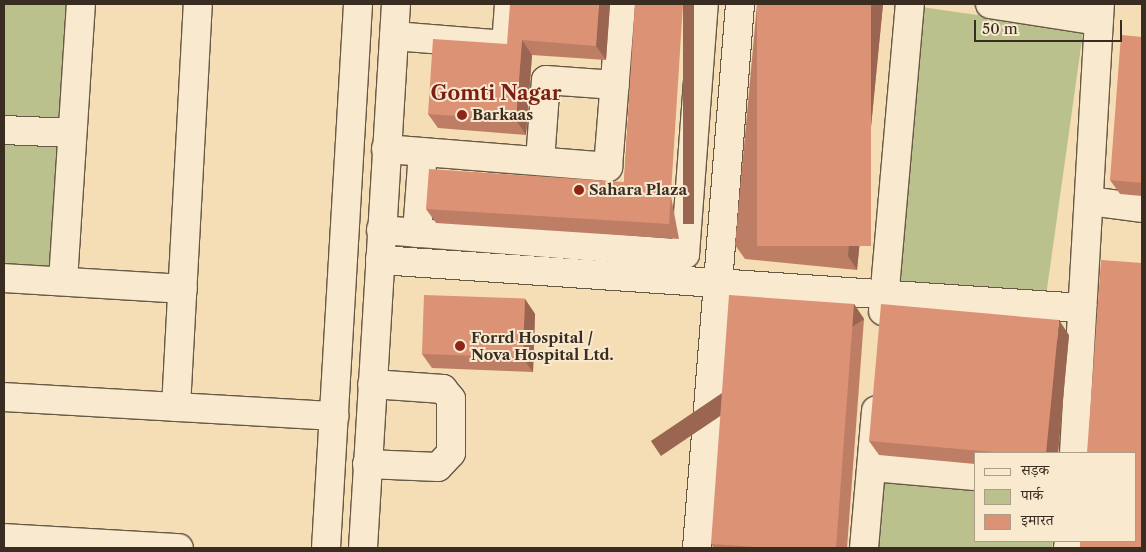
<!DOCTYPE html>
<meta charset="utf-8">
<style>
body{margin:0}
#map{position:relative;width:1146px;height:552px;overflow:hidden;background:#f5ddb5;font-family:"Libre Caslon Text","Noto Serif Devanagari",serif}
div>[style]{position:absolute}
.green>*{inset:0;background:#bbc18d;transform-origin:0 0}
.roads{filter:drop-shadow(1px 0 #685846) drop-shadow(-1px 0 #685846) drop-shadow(0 1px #685846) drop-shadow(0 -1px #685846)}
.minor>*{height:28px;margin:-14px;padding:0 14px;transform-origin:14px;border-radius:14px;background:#f8e9cf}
.wall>*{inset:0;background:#bd7e65}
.shaded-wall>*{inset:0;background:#9a6652;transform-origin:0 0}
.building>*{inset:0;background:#dc9275;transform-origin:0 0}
.dots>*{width:14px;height:14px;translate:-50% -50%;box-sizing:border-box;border:2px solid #f8e9cf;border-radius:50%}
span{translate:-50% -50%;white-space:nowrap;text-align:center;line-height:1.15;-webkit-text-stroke:4px #f8e9cf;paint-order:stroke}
.poi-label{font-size:15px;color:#392c21;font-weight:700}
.left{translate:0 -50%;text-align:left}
.district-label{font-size:20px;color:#7a1f14;font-weight:700}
.frame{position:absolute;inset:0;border:5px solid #392c21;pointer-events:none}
.legend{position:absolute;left:974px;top:452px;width:162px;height:90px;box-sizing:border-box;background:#f8e9cf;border:1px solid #ac9d89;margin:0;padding:6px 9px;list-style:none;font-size:15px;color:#392c21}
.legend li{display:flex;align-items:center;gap:10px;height:25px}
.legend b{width:25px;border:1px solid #ac9d89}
.scale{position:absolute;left:974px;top:20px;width:148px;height:22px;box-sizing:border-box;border:2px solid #392c21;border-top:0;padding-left:6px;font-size:15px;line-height:18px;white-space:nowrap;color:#392c21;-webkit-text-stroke:4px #f8e9cf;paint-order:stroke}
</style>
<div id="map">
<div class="green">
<i style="left:4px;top:4px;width:67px;height:117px"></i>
<i style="left:921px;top:7px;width:164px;height:279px;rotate:8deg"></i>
<i style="clip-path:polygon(4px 141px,64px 146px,55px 272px,4px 269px)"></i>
<i style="clip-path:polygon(879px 471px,975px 478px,975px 541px,1053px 541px,1052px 548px,874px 548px)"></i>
</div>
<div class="roads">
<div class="minor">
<i style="left:990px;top:4px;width:110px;rotate:8.9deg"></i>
<i style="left:394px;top:36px;width:112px;rotate:4.6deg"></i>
<i style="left:506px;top:45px;width:41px;rotate:-85.8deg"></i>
<i style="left:4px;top:130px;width:68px;rotate:2.5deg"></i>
<i style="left:386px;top:149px;width:223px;rotate:4.6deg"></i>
<i style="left:608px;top:167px;width:164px;rotate:-85.4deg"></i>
<i style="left:540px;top:161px;width:81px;rotate:-85.8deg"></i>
<i style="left:546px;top:80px;width:69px;rotate:4.1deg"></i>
<i style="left:1089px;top:201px;width:53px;rotate:7.5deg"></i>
<i style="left:381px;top:230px;width:305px;rotate:4.5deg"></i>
<i style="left:685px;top:254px;width:251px;rotate:-85.7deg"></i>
<i style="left:417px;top:233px;width:81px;rotate:-85.8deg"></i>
<i style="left:380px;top:260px;width:704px;rotate:3.91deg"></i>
<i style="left:4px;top:278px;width:179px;rotate:3.5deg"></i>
<i style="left:63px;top:281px;width:278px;rotate:-86.3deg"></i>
<i style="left:883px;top:311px;width:308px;rotate:-85deg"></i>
<i style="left:4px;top:397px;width:331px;rotate:3.3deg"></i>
<i style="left:176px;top:407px;width:404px;rotate:-86.9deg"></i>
<i style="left:1074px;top:453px;width:450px;rotate:-86.7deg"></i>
<i style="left:367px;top:464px;width:71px;rotate:2.4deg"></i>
<i style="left:438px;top:467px;width:19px;rotate:-47deg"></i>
<i style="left:451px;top:453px;width:54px;rotate:-90deg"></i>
<i style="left:451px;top:399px;width:13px;rotate:-129deg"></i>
<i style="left:443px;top:389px;width:71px;rotate:-176deg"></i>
<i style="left:872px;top:467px;width:103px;rotate:5deg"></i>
<i style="left:4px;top:538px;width:175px;rotate:3.3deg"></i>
<i style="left:326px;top:548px;width:545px;rotate:-86.63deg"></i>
<i style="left:363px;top:548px;width:545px;rotate:-86.53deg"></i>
<i style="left:697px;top:548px;width:546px;rotate:-85.48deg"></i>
<i style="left:864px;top:548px;width:138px;rotate:-85deg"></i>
<i style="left:1068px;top:548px;width:7px;rotate:-82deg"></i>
</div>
</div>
<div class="wall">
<i style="clip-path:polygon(610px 4px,606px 60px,532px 55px,526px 135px,438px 128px,428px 114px,507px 44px)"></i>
<i style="clip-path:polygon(635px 4px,679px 239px,436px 223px,426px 209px,624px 182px)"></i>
<i style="clip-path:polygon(757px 4px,883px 4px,857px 270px,745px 259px,735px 245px)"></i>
<i style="clip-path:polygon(1142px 37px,1142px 196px,1120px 194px,1110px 180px)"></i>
<i style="clip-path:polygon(525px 299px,535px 314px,533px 372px,432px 368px,422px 354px)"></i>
<i style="clip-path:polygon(854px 304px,864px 319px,847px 548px,714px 548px,711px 544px)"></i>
<i style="clip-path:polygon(1069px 335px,1058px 453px,975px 453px,975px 464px,879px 455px,869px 441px)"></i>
</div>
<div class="shaded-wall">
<i style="clip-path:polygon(599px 4px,610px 4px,606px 60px,596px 46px)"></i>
<i style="left:683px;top:4px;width:11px;height:220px"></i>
<i style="clip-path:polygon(871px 4px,883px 4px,857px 270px,848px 256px)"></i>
<i style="clip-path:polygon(522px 40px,532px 55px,526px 135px,516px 120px)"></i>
<i style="clip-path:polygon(525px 299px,535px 314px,533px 372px,523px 358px)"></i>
<i style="left:854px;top:304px;width:18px;height:245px;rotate:56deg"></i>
<i style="clip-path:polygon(1059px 320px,1069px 335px,1058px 453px,1046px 453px)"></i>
</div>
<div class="building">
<i style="clip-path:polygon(510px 4px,599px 4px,596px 46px,522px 40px,516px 120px,428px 114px,433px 39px,507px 44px)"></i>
<i style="clip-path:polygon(635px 4px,683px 4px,669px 224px,426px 209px,429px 169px,624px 182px)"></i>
<i style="left:757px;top:4px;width:114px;height:242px"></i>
<i style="clip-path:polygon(1121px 35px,1142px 37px,1142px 183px,1110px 180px)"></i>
<i style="clip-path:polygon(1101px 260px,1142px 263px,1142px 548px,1080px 548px,1080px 541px,1135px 541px,1135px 453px,1087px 453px)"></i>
<i style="left:424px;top:295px;width:101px;height:59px;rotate:2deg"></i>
<i style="clip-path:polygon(729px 295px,854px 304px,836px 548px,771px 548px,711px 544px)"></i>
<i style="clip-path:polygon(881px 304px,1059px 320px,1046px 453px,1004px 453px,869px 441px)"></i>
</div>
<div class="dots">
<i style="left:462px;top:115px;background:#8f2418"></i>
<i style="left:579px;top:190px;background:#8f2418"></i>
<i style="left:460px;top:346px;background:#8f2418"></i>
</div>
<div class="poi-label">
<span class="left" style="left:472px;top:115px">Barkaas</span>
<span class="left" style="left:589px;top:190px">Sahara Plaza</span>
<span class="left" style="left:471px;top:346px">Forrd Hospital /<br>Nova Hospital Ltd.</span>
</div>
<div class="district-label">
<span style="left:496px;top:93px">Gomti Nagar</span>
</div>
<div class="frame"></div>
<ul class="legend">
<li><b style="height:6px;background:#f8e9cf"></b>सड़क</li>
<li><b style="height:14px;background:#bbc18d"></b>पार्क</li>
<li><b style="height:14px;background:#dc9275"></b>इमारत</li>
</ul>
<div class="scale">50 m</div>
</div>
